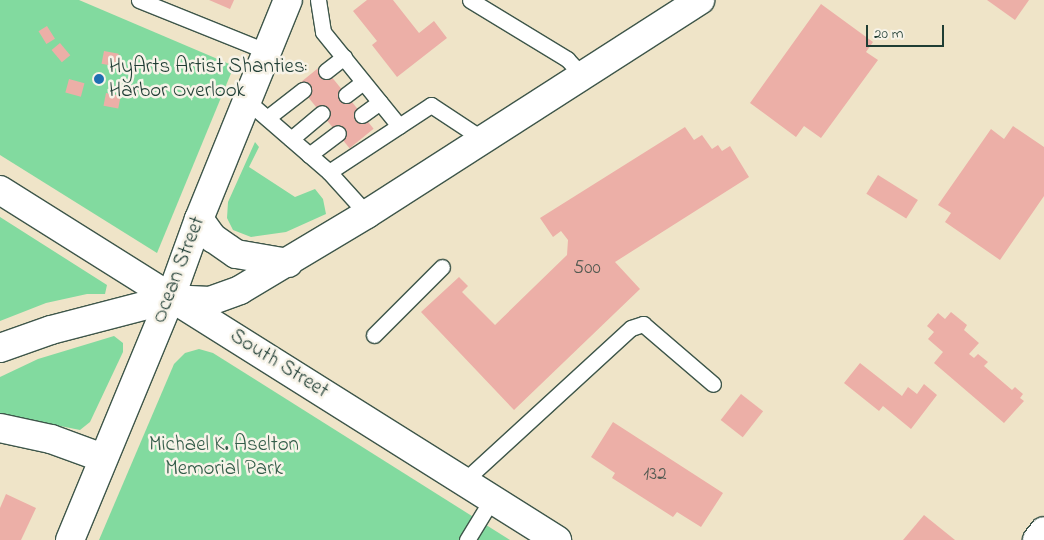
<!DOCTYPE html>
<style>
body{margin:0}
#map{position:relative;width:1044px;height:540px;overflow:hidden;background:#efe4c8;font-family:"Indie Flower",sans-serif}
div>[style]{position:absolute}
.green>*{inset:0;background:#82da9f}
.building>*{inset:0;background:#ecafa7;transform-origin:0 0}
.roads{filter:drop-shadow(1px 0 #3e564a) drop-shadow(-1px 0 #3e564a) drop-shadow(0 1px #3e564a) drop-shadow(0 -1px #3e564a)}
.lane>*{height:15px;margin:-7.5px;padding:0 7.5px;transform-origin:7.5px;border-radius:7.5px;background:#fff}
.secondary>*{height:28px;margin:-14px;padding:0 14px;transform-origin:14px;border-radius:14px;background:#fff}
.dots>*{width:14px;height:14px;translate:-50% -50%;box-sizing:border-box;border:2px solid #f7f3e8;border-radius:50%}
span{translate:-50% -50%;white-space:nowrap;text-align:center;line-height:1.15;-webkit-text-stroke:5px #f7f3e8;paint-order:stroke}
.number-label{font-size:19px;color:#525a51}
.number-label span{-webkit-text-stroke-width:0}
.poi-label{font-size:21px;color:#1f3d34}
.left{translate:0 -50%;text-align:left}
.street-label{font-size:21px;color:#1f3d34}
.park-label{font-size:21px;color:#335c49}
.scale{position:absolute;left:866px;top:25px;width:78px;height:22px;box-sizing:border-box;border:2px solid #1f3d34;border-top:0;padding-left:6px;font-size:15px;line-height:18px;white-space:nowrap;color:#1f3d34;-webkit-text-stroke:4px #f7f3e8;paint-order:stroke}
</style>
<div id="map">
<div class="green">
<i style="clip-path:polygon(0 0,79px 0,234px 66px,157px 253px,0 155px)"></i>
<i style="clip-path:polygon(255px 142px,259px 147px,249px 167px,295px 197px,315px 189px,323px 199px,326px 214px,286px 232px,251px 237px,233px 230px,227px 218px,228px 202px)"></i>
<i style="clip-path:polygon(0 217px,107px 285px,105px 294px,87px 294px,46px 303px,0 321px)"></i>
<i style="clip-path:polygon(114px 336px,123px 343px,123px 352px,90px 422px,80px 430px,0 414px,0 377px,38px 359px)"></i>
<i style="clip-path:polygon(199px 349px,213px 353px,510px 540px,99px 540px,174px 364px,185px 353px)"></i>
</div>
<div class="building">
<i style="clip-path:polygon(209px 0,234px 0,230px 9px)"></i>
<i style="clip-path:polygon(367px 0,393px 0,419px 33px,434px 21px,447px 38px,397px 77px,372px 45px,377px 41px,353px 11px)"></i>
<i style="clip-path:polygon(987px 0,1029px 0,1015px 20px)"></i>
<i style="clip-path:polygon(821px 4px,873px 42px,866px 52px,878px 60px,821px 138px,804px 126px,796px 137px,750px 103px)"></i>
<i style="left:47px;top:26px;width:15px;height:10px;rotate:58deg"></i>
<i style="left:60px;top:43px;width:16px;height:11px;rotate:50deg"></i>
<i style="left:104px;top:51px;width:15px;height:13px;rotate:11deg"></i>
<i style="left:322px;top:65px;width:82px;height:31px;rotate:51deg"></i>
<i style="left:69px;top:79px;width:16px;height:14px;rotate:15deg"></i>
<i style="left:106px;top:93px;width:15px;height:13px;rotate:11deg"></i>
<i style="clip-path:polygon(1013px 126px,1044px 147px,1044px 196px,1000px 260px,945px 222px,951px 213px,938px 205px,991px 129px,1004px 139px)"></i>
<i style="clip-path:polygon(685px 127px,694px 140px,702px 135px,712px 149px,718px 145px,722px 151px,730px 146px,749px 177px,615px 262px,640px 289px,514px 410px,421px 312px,459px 277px,468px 286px,462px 292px,495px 325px,567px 255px,568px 240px,561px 231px,553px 237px,540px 218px)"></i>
<i style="left:878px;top:175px;width:47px;height:22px;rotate:32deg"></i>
<i style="clip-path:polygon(951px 312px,967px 325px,964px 330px,979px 343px,969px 354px,974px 358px,978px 354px,988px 362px,984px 366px,1012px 390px,1015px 387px,1023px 394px,1020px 398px,1024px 401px,1004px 423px,934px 363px,943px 352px,928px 339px,934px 332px,927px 326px,938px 313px,945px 319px)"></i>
<i style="clip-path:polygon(860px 363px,902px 396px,908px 387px,917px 394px,924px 384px,937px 395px,911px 429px,883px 406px,879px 411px,844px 383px)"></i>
<i style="left:741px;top:394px;width:28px;height:33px;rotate:38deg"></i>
<i style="clip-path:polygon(613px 422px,723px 493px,701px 527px,677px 512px,673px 517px,612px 478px,615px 473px,591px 457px)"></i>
<i style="clip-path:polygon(6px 494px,36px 508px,21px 540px,0 540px,0 508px)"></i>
<i style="clip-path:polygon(924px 515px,955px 540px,903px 540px)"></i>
</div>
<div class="roads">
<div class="lane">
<i style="left:139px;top:0;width:137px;rotate:21.9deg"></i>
<i style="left:318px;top:0;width:32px;rotate:81deg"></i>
<i style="left:323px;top:32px;width:121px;rotate:51deg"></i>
<i style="left:470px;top:0;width:114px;rotate:31.3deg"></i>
<i style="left:567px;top:59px;width:23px;rotate:47deg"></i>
<i style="left:326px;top:71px;width:23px;rotate:-38deg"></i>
<i style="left:346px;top:95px;width:21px;rotate:-37deg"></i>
<i style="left:246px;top:100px;width:110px;rotate:40.9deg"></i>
<i style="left:329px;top:172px;width:122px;rotate:-33.3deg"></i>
<i style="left:431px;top:105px;width:64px;rotate:33.4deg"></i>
<i style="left:362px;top:115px;width:22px;rotate:-36deg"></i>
<i style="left:267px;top:118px;width:46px;rotate:-37.9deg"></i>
<i style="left:291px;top:139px;width:40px;rotate:-40deg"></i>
<i style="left:309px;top:155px;width:36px;rotate:-37deg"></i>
<i style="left:329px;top:172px;width:57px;rotate:47.9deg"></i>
<i style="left:374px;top:335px;width:96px;rotate:-45deg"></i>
<i style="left:464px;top:481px;width:226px;rotate:-42.5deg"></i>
<i style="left:631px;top:328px;width:13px;rotate:-18deg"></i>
<i style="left:643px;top:324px;width:92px;rotate:40.6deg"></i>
<i style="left:467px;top:540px;width:48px;rotate:-58.6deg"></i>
</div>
<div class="secondary">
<i style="left:0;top:190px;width:658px;rotate:32.14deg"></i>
<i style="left:199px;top:219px;width:24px;rotate:54deg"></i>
<i style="left:213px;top:238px;width:28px;rotate:35deg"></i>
<i style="left:236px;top:254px;width:53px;rotate:9.8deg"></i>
<i style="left:0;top:348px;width:54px;rotate:-19.4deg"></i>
<i style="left:51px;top:330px;width:123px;rotate:-14.6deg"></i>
<i style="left:170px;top:299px;width:40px;rotate:2.9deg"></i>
<i style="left:210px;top:301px;width:32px;rotate:-20deg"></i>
<i style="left:240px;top:290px;width:148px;rotate:-30.9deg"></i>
<i style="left:367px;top:214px;width:396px;rotate:-32.7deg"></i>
<i style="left:0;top:428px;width:52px;rotate:12.2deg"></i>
<i style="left:51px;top:439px;width:55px;rotate:20.1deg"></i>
<i style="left:70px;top:540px;width:261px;rotate:-67.5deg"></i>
<i style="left:170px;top:299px;width:85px;rotate:-70.1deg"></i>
<i style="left:199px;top:219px;width:236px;rotate:-67.9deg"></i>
<i style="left:1037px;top:540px;width:11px;rotate:-52deg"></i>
</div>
</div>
<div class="dots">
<i style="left:99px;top:79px;background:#1f6fb2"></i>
</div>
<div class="number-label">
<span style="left:587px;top:269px">500</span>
<span style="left:655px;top:475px">132</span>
</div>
<div class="poi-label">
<span class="left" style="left:109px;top:79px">HyArts Artist Shanties:<br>Harbor Overlook</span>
</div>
<div class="street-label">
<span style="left:179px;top:270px;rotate:-69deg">Ocean Street</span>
<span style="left:279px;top:364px;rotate:32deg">South Street</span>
</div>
<div class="park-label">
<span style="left:224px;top:457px">Michael K. Aselton<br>Memorial Park</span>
</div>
<div class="scale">20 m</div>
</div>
